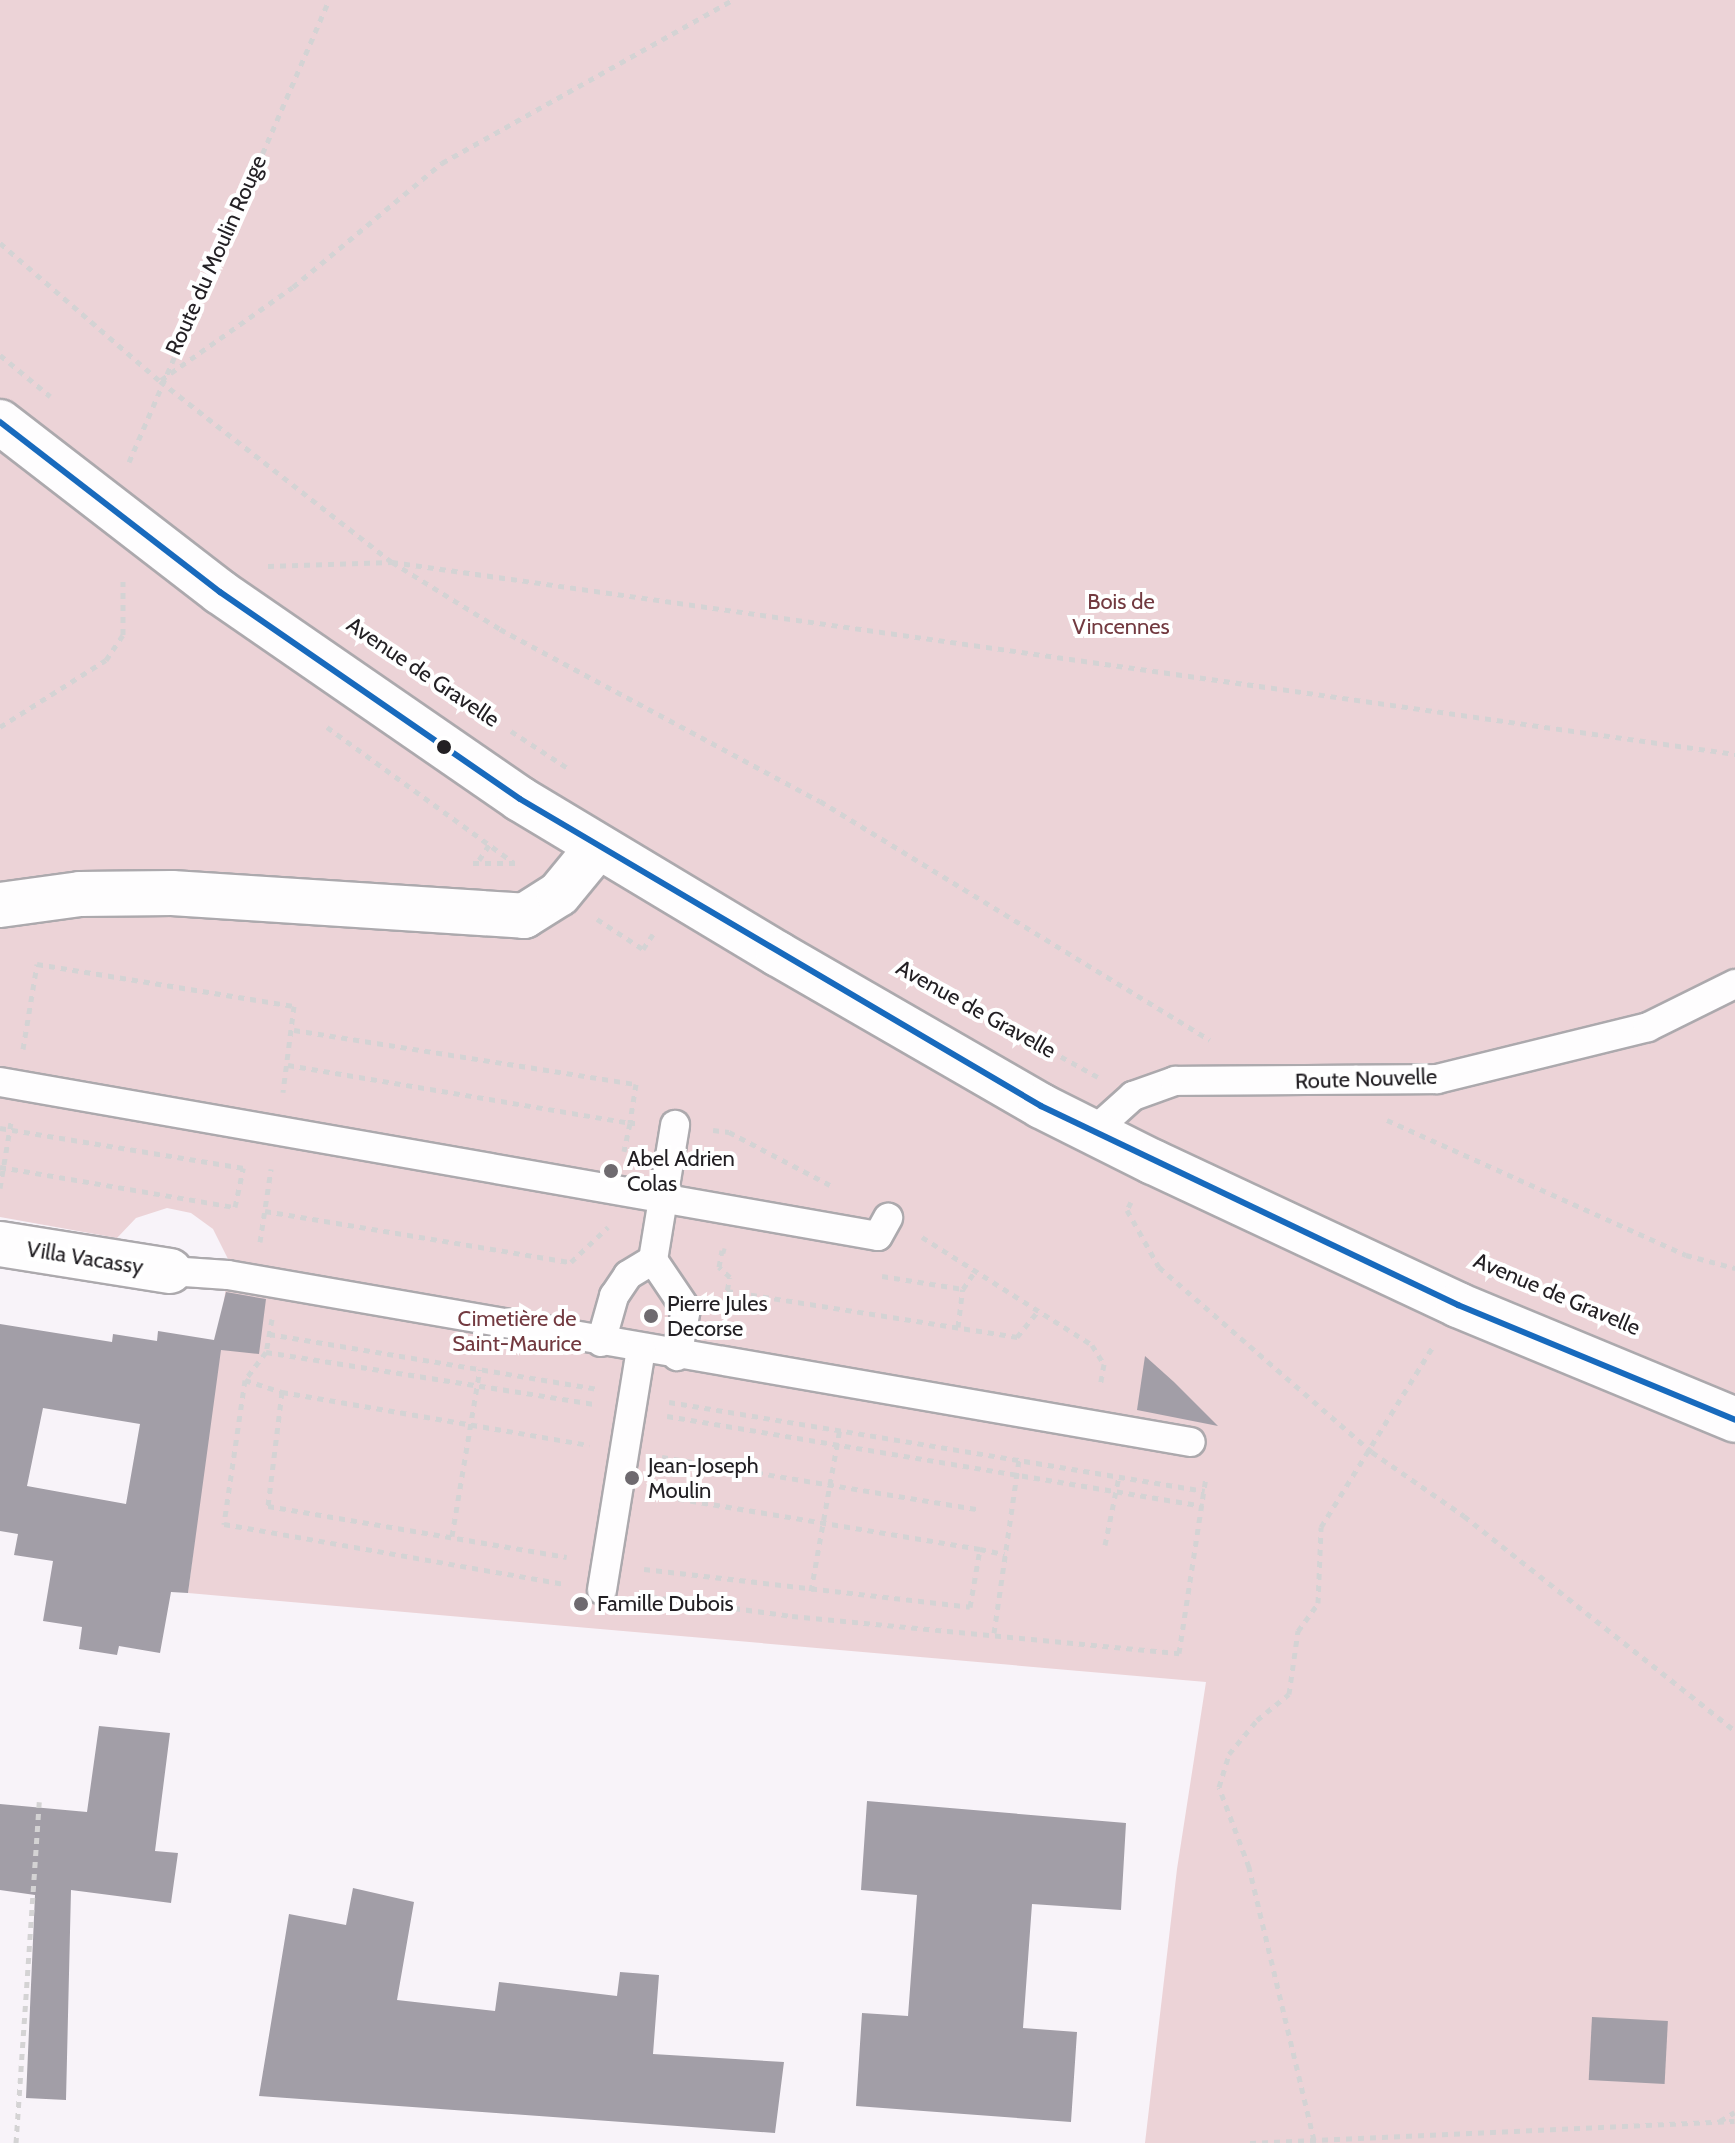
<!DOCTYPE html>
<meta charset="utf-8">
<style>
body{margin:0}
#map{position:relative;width:1735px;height:2143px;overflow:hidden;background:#f8f3f9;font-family:Cabin,sans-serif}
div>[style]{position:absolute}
.green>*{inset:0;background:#ecd3d7}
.building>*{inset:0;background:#a29ea7;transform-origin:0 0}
.path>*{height:5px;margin-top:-2.5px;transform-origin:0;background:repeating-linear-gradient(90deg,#d4d3d4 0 6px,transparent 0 12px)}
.roads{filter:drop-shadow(2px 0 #aca9ad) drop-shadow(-2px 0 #aca9ad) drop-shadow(0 2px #aca9ad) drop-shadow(0 -2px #aca9ad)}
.lane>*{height:28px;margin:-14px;padding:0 14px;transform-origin:14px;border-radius:14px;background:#fefdfe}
.street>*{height:44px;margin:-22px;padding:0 22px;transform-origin:22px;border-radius:22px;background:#fefdfe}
.secondary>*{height:44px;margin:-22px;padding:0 22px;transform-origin:22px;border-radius:22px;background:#fefdfe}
.bus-1>*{height:6px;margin:-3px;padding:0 3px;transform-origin:3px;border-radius:3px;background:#186abd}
.dots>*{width:22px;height:22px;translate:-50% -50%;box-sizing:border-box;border:4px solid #fff;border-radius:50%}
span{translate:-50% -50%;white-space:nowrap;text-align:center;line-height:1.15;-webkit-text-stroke:8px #fff;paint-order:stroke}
.street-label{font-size:22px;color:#232024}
.park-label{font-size:22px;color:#733a40}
.poi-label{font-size:22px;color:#232024}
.left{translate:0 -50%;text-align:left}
</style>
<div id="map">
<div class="green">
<i style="clip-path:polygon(0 0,1735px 0,1735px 2143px,1145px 2143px,1177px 1869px,1206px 1682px,188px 1593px,229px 1261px,213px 1229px,191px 1213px,167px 1208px,136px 1218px,117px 1238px,0 1217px)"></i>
</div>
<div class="building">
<i style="clip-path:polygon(evenodd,226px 1292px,266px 1299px,259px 1354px,221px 1350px,188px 1593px,171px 1592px,160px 1653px,119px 1646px,117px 1655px,79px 1649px,82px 1627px,43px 1621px,53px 1561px,14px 1555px,18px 1534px,0 1531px,0 1324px,112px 1342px,113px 1334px,157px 1341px,158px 1331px,214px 1340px,226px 1292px,43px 1408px,140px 1424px,126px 1504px,27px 1486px,43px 1408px)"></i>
<i style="clip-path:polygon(1145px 1356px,1174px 1382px,1218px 1426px,1137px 1410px)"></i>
<i style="clip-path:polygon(99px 1726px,170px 1733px,155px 1851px,178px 1853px,171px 1903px,71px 1890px,66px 2100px,26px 2098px,35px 1895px,0 1890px,0 1804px,87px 1812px)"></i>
<i style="clip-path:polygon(867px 1801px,1126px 1823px,1121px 1910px,1032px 1904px,1023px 2028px,1077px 2032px,1071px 2122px,856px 2106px,862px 2013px,908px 2016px,917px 1895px,861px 1890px)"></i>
<i style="clip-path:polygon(353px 1888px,414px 1902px,397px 2000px,495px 2011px,499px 1982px,617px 1996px,620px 1972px,659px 1975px,653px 2054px,784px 2062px,775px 2133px,259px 2096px,289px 1914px,346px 1925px)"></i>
<i style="left:1592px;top:2017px;width:76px;height:63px;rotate:3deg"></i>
</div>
<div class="path">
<i style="left:0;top:243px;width:211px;rotate:40.8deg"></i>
<i style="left:160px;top:381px;width:294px;rotate:38deg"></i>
<i style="left:392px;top:562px;width:127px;rotate:31.8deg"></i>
<i style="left:500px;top:629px;width:363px;rotate:28.3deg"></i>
<i style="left:820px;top:801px;width:457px;rotate:31.5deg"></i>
<i style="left:0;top:355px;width:65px;rotate:39.4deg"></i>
<i style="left:161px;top:380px;width:161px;rotate:-35.2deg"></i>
<i style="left:293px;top:287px;width:194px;rotate:-39.8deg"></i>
<i style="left:442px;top:163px;width:334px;rotate:-29.3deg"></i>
<i style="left:129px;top:462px;width:503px;rotate:-66.59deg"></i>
<i style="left:268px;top:566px;width:124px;rotate:-1.8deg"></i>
<i style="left:392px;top:562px;width:1357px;rotate:8.14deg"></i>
<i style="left:0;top:727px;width:125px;rotate:-32.3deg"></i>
<i style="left:106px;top:660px;width:30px;rotate:-56deg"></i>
<i style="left:123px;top:635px;width:57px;rotate:-90deg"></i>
<i style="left:327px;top:727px;width:230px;rotate:36deg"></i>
<i style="left:511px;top:731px;width:69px;rotate:33.2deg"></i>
<i style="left:479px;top:860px;width:22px;rotate:-56deg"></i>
<i style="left:473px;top:863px;width:42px"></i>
<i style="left:597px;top:919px;width:55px;rotate:33.1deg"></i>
<i style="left:643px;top:949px;width:18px;rotate:-56deg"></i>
<i style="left:977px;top:1010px;width:138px;rotate:29deg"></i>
<i style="left:294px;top:1030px;width:346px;rotate:9deg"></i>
<i style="left:636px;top:1084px;width:39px;rotate:99deg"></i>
<i style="left:630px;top:1123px;width:5px"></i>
<i style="left:23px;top:1049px;width:86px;rotate:-80.6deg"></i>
<i style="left:37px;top:964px;width:260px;rotate:9.3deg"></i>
<i style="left:294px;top:1006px;width:87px;rotate:97.3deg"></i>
<i style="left:288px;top:1065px;width:347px;rotate:9.6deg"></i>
<i style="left:630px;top:1123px;width:29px;rotate:102deg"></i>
<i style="left:1387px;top:1120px;width:328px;rotate:24.3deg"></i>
<i style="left:1686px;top:1255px;width:51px;rotate:14.9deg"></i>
<i style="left:0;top:1128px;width:247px;rotate:9.3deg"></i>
<i style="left:713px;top:1130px;width:16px;rotate:7deg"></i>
<i style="left:729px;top:1132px;width:114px;rotate:27.7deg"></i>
<i style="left:0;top:1167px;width:238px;rotate:9.7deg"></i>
<i style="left:235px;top:1207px;width:40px;rotate:-78deg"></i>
<i style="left:0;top:1188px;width:67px;rotate:-80.5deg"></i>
<i style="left:1131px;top:1202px;width:9px;rotate:117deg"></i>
<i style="left:1127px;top:1210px;width:65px;rotate:60.7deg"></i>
<i style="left:1159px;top:1267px;width:282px;rotate:41deg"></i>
<i style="left:1372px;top:1452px;width:112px;rotate:34.8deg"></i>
<i style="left:1464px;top:1516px;width:346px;rotate:38.4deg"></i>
<i style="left:265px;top:1211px;width:310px;rotate:9.5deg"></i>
<i style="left:571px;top:1262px;width:51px;rotate:-43.4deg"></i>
<i style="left:922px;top:1237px;width:201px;rotate:32.4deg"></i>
<i style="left:1092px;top:1345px;width:22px;rotate:58deg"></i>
<i style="left:1104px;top:1364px;width:22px;rotate:100deg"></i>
<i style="left:260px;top:1242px;width:74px;rotate:-81.4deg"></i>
<i style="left:882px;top:1276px;width:82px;rotate:9.1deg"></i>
<i style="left:963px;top:1289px;width:23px;rotate:-56deg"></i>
<i style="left:727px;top:1291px;width:294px;rotate:9deg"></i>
<i style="left:1017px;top:1337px;width:33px;rotate:-51deg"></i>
<i style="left:725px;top:1302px;width:25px;rotate:-79deg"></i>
<i style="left:730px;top:1277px;width:15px;rotate:-138deg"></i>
<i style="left:719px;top:1267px;width:17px;rotate:-80deg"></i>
<i style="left:722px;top:1250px;width:4px;rotate:14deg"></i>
<i style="left:272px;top:1319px;width:34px;rotate:100deg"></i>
<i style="left:266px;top:1352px;width:35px;rotate:127deg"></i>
<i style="left:245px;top:1380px;width:146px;rotate:98.3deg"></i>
<i style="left:224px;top:1524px;width:347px;rotate:10deg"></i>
<i style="left:958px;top:1327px;width:38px;rotate:-83deg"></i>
<i style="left:269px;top:1334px;width:332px;rotate:9.5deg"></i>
<i style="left:266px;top:1352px;width:332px;rotate:9deg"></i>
<i style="left:245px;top:1380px;width:39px;rotate:18deg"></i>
<i style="left:282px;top:1392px;width:312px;rotate:9.8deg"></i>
<i style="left:282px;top:1392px;width:115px;rotate:97deg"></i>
<i style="left:268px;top:1506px;width:303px;rotate:9.7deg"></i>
<i style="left:669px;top:1402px;width:543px;rotate:9.43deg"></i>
<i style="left:667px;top:1416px;width:544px;rotate:9.53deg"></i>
<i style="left:662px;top:1457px;width:323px;rotate:9.4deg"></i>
<i style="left:452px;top:1536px;width:169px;rotate:-80.5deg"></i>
<i style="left:1105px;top:1545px;width:70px;rotate:-78.5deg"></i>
<i style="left:980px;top:1549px;width:25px;rotate:12deg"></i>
<i style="left:644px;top:1569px;width:328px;rotate:6.6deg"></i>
<i style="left:970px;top:1607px;width:59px;rotate:-80.2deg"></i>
<i style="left:980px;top:1549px;width:326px;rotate:-170.5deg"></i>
<i style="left:811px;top:1591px;width:165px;rotate:-79.9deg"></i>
<i style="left:639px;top:1595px;width:154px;rotate:7.8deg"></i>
<i style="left:792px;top:1616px;width:389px;rotate:5.5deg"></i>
<i style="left:1179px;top:1653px;width:179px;rotate:-81.3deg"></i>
<i style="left:994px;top:1633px;width:175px;rotate:-81.8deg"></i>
<i style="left:1720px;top:2121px;width:17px;rotate:-31deg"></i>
<i style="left:1314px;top:2140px;width:281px;rotate:-103.4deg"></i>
<i style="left:1249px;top:1867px;width:85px;rotate:-110.6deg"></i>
<i style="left:1219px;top:1787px;width:34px;rotate:-73deg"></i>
<i style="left:1229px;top:1754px;width:44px;rotate:-50.5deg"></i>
<i style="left:1257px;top:1720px;width:41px;rotate:-39.1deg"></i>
<i style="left:1289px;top:1694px;width:64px;rotate:-81.9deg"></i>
<i style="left:1298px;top:1631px;width:34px;rotate:-54deg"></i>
<i style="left:1318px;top:1603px;width:76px;rotate:-87.7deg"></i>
<i style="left:1321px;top:1527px;width:214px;rotate:-58.2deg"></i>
<i style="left:16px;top:2143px;width:342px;rotate:-86.1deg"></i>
<i style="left:1250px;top:2143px;width:485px;rotate:-2.6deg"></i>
</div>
<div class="roads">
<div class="lane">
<i style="left:0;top:1082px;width:891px;rotate:9.95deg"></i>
<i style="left:878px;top:1236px;width:21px;rotate:-61deg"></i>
<i style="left:1093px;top:1132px;width:54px;rotate:-42deg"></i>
<i style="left:1133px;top:1096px;width:45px;rotate:-19.7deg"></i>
<i style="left:1175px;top:1081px;width:262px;rotate:-0.4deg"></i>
<i style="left:1437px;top:1079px;width:217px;rotate:-13.8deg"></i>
<i style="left:1648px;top:1027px;width:97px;rotate:-26.3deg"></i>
<i style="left:653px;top:1260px;width:59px;rotate:56deg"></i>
<i style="left:686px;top:1309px;width:48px;rotate:100.8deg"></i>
<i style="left:170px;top:1271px;width:58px;rotate:3.9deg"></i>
<i style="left:228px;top:1275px;width:977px;rotate:9.84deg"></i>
<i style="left:601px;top:1342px;width:48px;rotate:-74.2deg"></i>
<i style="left:614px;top:1296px;width:25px;rotate:-56deg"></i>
<i style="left:628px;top:1275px;width:29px;rotate:-31deg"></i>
<i style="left:653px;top:1260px;width:137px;rotate:-80.7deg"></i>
<i style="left:602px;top:1590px;width:244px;rotate:-80.8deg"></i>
</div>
<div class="street">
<i style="left:0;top:905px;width:81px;rotate:-7.8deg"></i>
<i style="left:80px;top:894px;width:92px;rotate:-0.6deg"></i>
<i style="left:172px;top:893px;width:353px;rotate:3.7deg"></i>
<i style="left:524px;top:916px;width:41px;rotate:-32.2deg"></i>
<i style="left:559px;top:894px;width:58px;rotate:-50.6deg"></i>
<i style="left:0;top:1244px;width:172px;rotate:9deg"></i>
</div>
<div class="secondary">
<i style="left:0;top:422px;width:278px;rotate:37.7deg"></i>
<i style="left:220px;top:592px;width:364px;rotate:34.6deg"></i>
<i style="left:520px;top:799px;width:301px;rotate:31deg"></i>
<i style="left:778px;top:954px;width:304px;rotate:30deg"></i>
<i style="left:1041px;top:1106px;width:125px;rotate:26.6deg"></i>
<i style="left:1153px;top:1162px;width:337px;rotate:25.1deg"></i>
<i style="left:1458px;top:1305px;width:300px;rotate:22.5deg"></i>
</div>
</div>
<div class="bus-1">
<i style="left:0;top:422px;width:278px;rotate:37.7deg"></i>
<i style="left:220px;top:592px;width:364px;rotate:34.6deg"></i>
<i style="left:520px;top:799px;width:605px;rotate:30.51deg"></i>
<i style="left:1041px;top:1106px;width:462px;rotate:25.5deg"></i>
<i style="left:1458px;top:1305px;width:300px;rotate:22.5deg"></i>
</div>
<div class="dots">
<i style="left:444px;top:747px;background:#232024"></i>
<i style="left:611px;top:1171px;background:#6e6a6f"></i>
<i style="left:651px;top:1316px;background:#6e6a6f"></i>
<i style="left:632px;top:1478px;background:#6e6a6f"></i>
<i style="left:581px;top:1604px;background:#6e6a6f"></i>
</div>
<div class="street-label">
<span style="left:216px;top:255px;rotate:-66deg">Route du Moulin Rouge</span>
<span style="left:423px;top:672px;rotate:34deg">Avenue de Gravelle</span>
<span style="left:976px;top:1009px;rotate:29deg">Avenue de Gravelle</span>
<span style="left:1366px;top:1079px;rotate:-2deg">Route Nouvelle</span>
<span style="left:85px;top:1258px;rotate:9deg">Villa Vacassy</span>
<span style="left:1557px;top:1294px;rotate:23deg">Avenue de Gravelle</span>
</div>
<div class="park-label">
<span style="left:1121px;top:614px">Bois de<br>Vincennes</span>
<span style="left:517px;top:1331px">Cimetière de<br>Saint-Maurice</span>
</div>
<div class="poi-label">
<span class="left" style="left:627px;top:1171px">Abel Adrien<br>Colas</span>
<span class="left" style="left:667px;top:1316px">Pierre Jules<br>Decorse</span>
<span class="left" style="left:648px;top:1478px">Jean-Joseph<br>Moulin</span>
<span class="left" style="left:597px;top:1604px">Famille Dubois</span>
</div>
</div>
